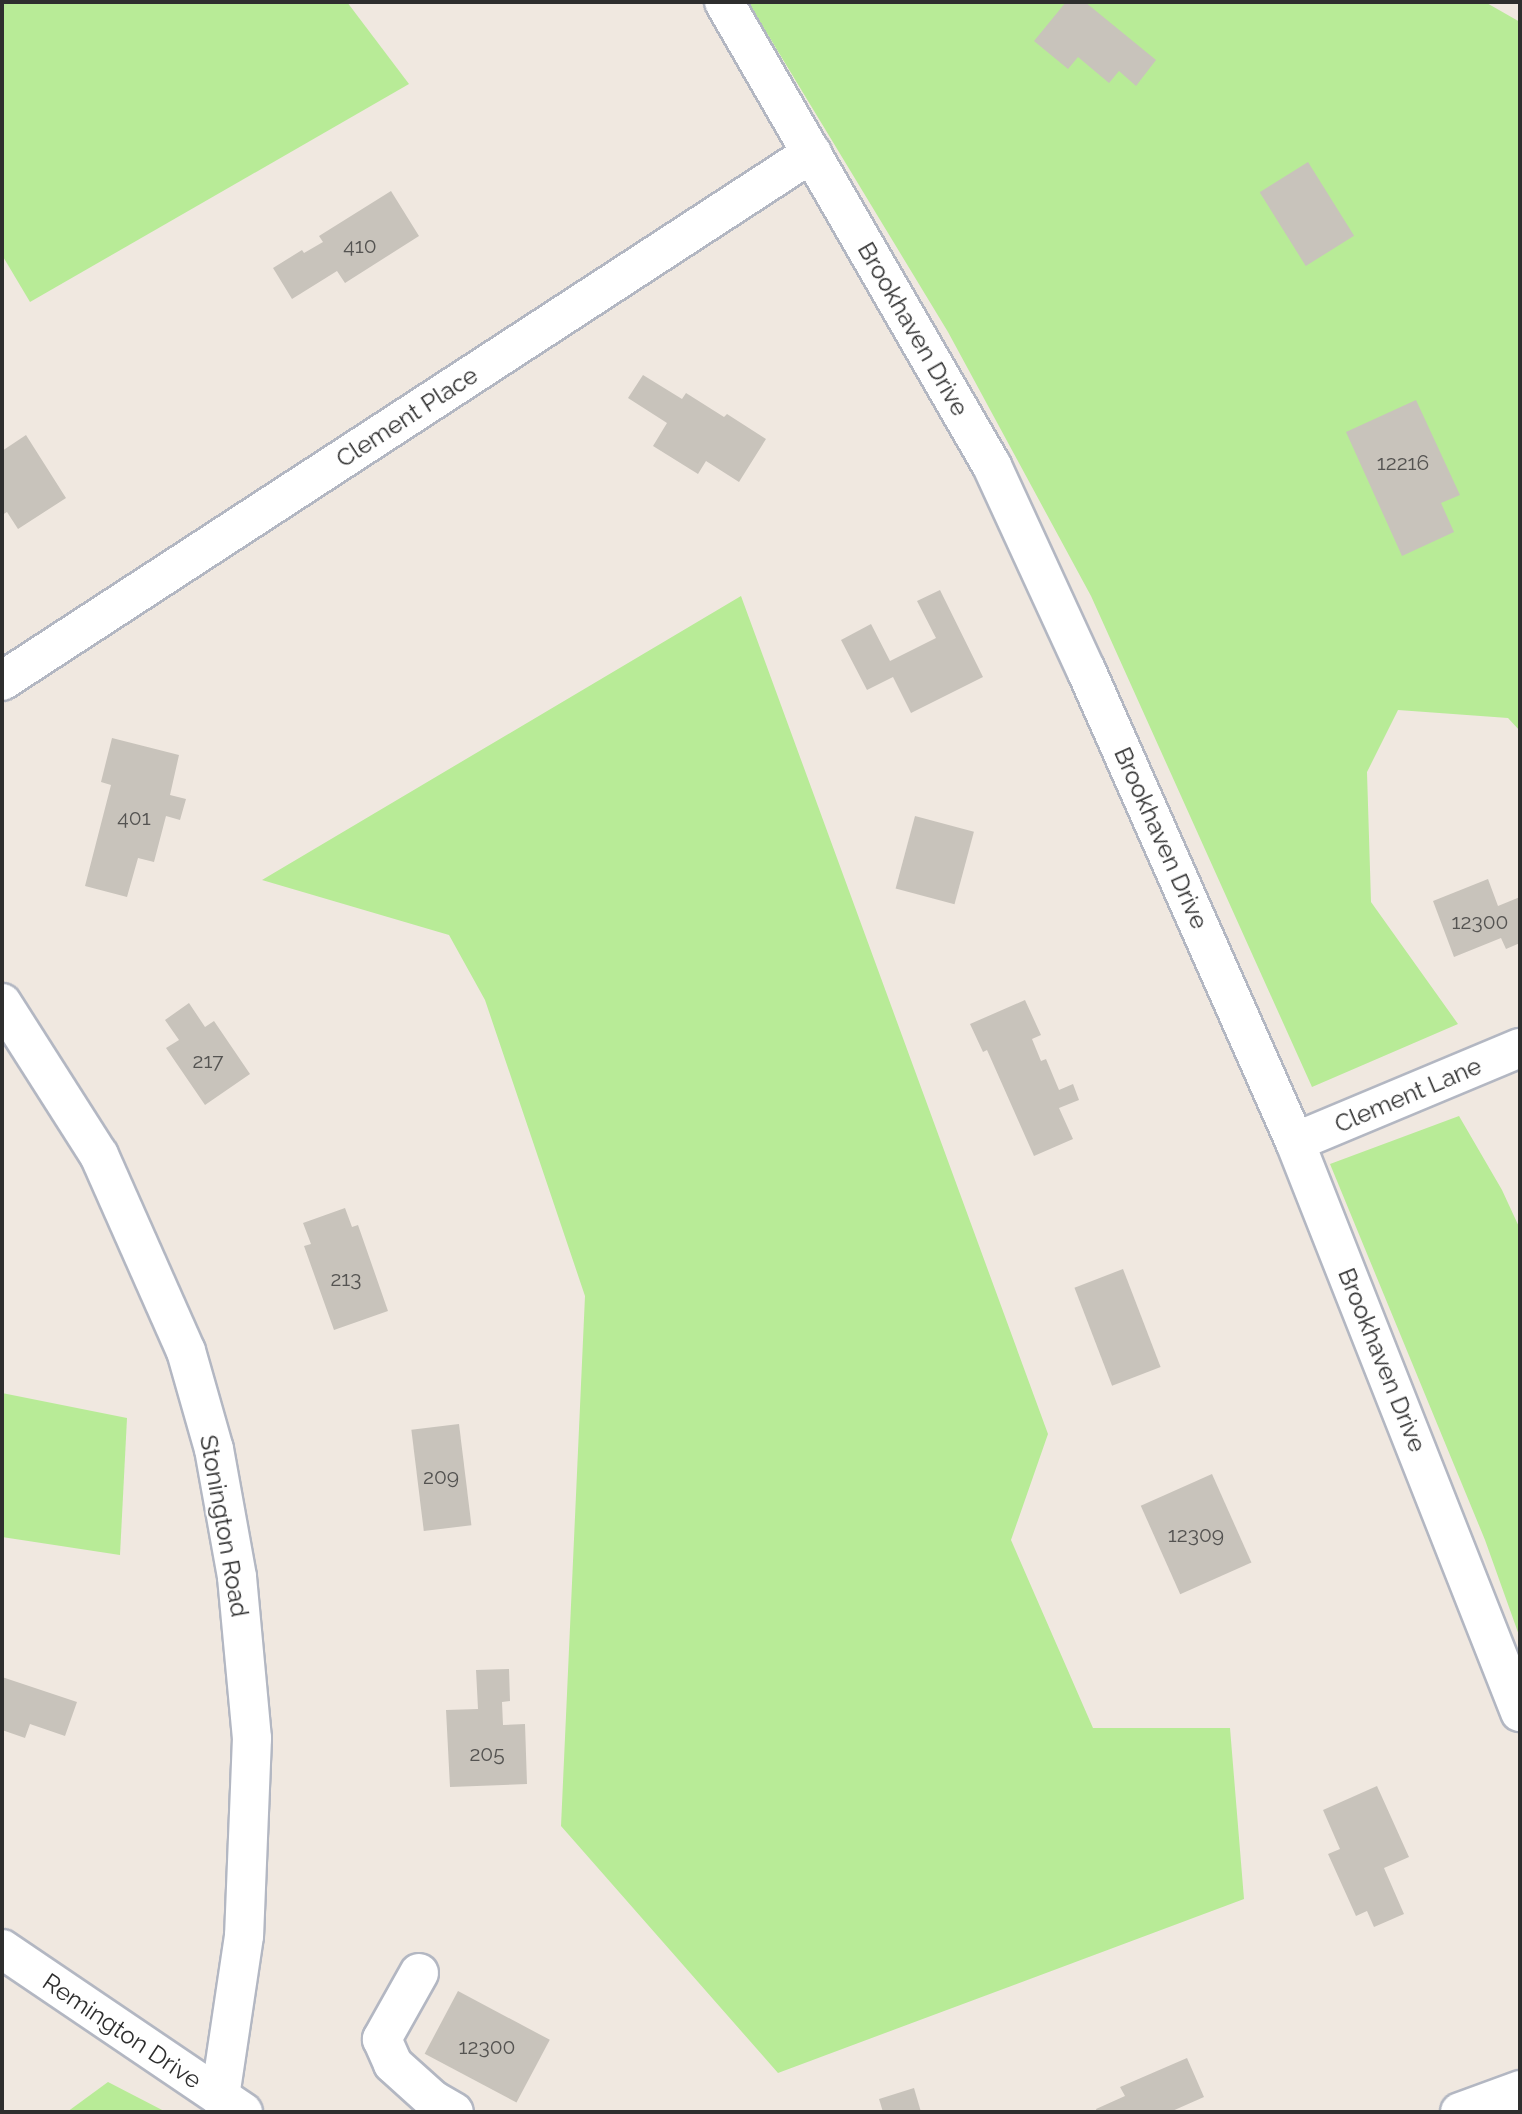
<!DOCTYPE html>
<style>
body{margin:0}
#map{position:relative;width:1522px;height:2114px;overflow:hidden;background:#f0e8e0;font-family:Raleway,sans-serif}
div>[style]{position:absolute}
.green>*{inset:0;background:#b8eb97}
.building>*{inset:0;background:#c8c3bb;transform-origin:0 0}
.roads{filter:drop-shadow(2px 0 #b3b7c2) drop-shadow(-2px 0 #b3b7c2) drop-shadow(0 2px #b3b7c2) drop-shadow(0 -2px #b3b7c2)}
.minor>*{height:38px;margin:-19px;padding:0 19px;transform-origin:19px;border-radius:19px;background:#fff}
span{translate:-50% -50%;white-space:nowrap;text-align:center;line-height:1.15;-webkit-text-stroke:5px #fff;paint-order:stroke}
.number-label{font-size:21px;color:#545351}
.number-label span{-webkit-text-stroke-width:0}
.street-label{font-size:24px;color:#2e2e2e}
.frame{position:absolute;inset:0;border:4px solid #2e2e2e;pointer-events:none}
</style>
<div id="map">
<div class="green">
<i style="clip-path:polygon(2px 2px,347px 2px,409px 84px,30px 302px,2px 255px)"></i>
<i style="clip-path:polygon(748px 2px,1485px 2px,1520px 22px,1520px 731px,1508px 718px,1398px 710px,1367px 772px,1371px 902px,1458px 1024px,1312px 1087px,1091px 596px,948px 332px)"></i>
<i style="clip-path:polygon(741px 596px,1048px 1434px,1011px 1540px,1093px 1728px,1230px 1728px,1244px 1899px,778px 2073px,561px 1826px,585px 1296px,485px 1000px,449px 935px,262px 880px)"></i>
<i style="clip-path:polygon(1459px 1116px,1502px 1190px,1520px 1229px,1520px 1638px,1485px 1540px,1330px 1164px)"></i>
<i style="clip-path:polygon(2px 1393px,127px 1418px,120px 1555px,2px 1537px)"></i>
<i style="clip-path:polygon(108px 2082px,166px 2112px,67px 2112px)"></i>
</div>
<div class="building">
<i style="clip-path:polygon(1066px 2px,1085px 2px,1156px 60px,1136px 86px,1119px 71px,1109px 83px,1078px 57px,1068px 69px,1034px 41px)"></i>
<i style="left:1308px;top:162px;width:87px;height:57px;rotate:58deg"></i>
<i style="clip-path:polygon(391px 191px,419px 236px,345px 283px,337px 271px,292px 299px,273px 268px,302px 250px,304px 253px,323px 242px,319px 236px)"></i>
<i style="clip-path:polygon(643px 375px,682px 399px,686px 393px,724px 417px,727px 414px,766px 439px,739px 482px,706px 461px,698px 474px,653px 446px,667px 423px,628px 398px)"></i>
<i style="clip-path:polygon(1416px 400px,1460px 495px,1441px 503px,1454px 532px,1402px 556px,1346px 432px)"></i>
<i style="clip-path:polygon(26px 435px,66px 498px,18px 529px,7px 512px,2px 515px,2px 451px)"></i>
<i style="clip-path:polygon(940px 590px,983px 677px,911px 713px,893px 677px,867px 690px,841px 640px,871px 624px,890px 661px,936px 638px,917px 601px)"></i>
<i style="clip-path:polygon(112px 738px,179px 755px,170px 795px,186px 799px,180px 820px,166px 816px,154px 862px,138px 858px,127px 897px,85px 886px,111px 785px,101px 782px)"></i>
<i style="left:915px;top:816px;width:61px;height:75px;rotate:15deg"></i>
<i style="clip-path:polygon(1488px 879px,1498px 906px,1520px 897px,1520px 943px,1506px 949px,1501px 938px,1454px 957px,1433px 901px)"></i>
<i style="clip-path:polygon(1025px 1000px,1041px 1035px,1032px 1039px,1041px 1061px,1046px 1059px,1059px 1090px,1073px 1084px,1079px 1100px,1059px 1108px,1073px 1139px,1034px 1156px,987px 1050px,983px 1052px,970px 1024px)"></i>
<i style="clip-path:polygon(189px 1003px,205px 1027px,214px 1021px,250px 1074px,205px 1105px,166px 1048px,179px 1040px,165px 1020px)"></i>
<i style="clip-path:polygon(345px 1208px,352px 1227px,358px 1225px,388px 1311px,334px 1330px,304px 1246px,311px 1244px,303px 1223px)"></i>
<i style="left:1123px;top:1269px;width:105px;height:52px;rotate:69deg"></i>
<i style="left:459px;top:1424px;width:102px;height:48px;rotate:83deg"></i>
<i style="left:1212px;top:1474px;width:97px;height:78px;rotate:66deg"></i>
<i style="clip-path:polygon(509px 1669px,510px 1701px,502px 1702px,503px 1725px,525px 1724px,527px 1784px,450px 1787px,446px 1710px,478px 1709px,476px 1670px)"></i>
<i style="clip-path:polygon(2px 1677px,77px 1702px,65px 1736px,30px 1724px,25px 1738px,2px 1730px)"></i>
<i style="clip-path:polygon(1377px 1786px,1409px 1857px,1384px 1868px,1404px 1914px,1374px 1927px,1367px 1911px,1356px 1916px,1328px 1854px,1340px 1849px,1323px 1810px)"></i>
<i style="left:458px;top:1991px;width:104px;height:71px;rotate:28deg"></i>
<i style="clip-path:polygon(1187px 2058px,1204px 2097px,1170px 2112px,1097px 2112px,1096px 2109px,1125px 2096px,1120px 2087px)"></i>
<i style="clip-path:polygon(914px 2088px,921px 2112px,883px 2112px,879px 2099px)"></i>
</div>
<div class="roads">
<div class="minor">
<i style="left:724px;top:2px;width:536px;rotate:59.99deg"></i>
<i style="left:992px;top:466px;width:225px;rotate:65.3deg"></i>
<i style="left:1086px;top:670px;width:516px;rotate:66.12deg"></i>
<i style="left:1295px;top:1142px;width:613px;rotate:68.46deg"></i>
<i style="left:2px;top:681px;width:967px;rotate:-33.1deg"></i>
<i style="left:2px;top:1003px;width:180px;rotate:57.5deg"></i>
<i style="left:99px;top:1155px;width:214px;rotate:66.1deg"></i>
<i style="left:186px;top:1351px;width:102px;rotate:74.1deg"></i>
<i style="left:214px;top:1449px;width:130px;rotate:79.8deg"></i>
<i style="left:237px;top:1577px;width:162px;rotate:84.7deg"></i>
<i style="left:252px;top:1738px;width:198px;rotate:92.3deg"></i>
<i style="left:244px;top:1936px;width:163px;rotate:98.5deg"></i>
<i style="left:1295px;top:1142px;width:244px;rotate:-22.7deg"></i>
<i style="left:2px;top:1949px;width:291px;rotate:34.1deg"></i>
<i style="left:419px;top:1973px;width:76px;rotate:119.3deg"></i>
<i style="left:382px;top:2039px;width:27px;rotate:66deg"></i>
<i style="left:393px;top:2064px;width:54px;rotate:42deg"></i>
<i style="left:433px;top:2100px;width:24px;rotate:30deg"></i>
<i style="left:1460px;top:2112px;width:64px;rotate:-20.1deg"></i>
</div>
</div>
<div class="number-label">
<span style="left:360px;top:246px">410</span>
<span style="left:1403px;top:463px">12216</span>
<span style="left:134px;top:818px">401</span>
<span style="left:1480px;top:922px">12300</span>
<span style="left:208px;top:1061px">217</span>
<span style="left:346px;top:1279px">213</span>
<span style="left:441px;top:1477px">209</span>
<span style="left:1196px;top:1535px">12309</span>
<span style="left:487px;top:1754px">205</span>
<span style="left:487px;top:2047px">12300</span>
</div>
<div class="street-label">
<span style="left:913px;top:329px;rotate:60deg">Brookhaven Drive</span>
<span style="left:407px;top:417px;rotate:-33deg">Clement Place</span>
<span style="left:1161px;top:838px;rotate:66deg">Brookhaven Drive</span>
<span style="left:1408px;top:1095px;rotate:-23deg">Clement Lane</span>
<span style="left:1382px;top:1360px;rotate:68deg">Brookhaven Drive</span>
<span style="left:224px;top:1526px;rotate:80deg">Stonington Road</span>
<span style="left:122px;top:2031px;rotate:34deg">Remington Drive</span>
</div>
<div class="frame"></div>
</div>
